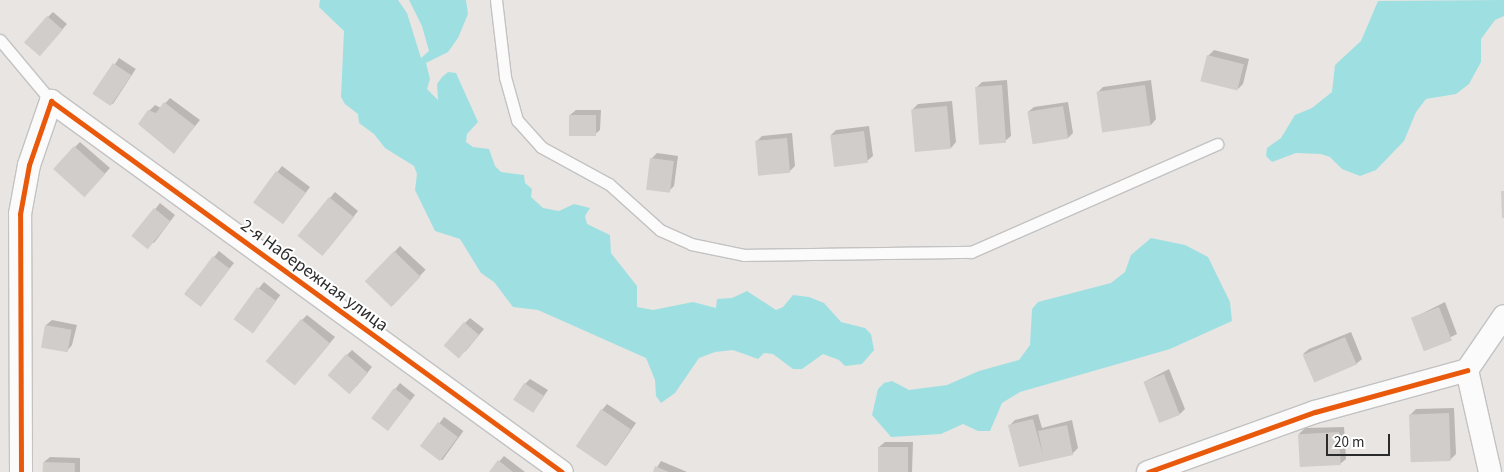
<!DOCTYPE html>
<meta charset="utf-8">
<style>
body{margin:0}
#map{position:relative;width:1504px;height:472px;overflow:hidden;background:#e9e5e2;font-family:"Source Sans 3",sans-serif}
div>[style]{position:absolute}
.water>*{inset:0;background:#9ee0e2}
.shadow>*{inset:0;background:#0003;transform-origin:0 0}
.building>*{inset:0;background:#d0cdcb;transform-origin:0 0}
.roads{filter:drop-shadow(1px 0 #c3c2c2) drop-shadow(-1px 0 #c3c2c2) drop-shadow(0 1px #c3c2c2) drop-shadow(0 -1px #c3c2c2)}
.service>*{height:11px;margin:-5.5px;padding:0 5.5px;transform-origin:5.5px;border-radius:5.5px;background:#fcfbfb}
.minor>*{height:22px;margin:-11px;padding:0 11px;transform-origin:11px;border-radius:11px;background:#fcfbfb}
.cycleway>*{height:5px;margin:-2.5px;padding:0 2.5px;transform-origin:2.5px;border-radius:2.5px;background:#e8590c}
span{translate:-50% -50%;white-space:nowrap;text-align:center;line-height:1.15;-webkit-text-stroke:4px #fff;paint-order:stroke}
.street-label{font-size:18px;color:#2b2b2b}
.scale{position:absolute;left:1326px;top:434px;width:64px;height:22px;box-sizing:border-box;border:2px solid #2b2b2b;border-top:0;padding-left:6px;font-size:15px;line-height:18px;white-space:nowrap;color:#2b2b2b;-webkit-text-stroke:4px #fff;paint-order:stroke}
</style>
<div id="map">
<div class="water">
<i style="clip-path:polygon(320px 0,398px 0,407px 13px,421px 58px,429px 51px,422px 26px,409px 0,466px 0,468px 14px,458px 38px,448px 52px,426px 63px,430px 79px,427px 89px,438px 100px,437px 84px,442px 77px,448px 72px,456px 73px,478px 122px,467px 134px,466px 142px,473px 147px,489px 149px,495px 166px,501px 172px,524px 175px,525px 183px,532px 189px,531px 197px,543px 208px,559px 211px,574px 204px,590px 208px,585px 216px,587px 224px,610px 235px,611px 253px,637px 286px,637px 307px,653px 310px,693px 302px,716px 308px,717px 299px,732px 298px,747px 291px,776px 310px,783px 307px,793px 295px,809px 297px,824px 303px,841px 322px,865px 328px,871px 334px,874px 350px,862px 364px,845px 366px,839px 360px,823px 354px,802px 369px,793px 369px,773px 354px,764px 353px,758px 359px,733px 350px,715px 352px,699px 358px,675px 393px,661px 403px,656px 396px,655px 380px,646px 358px,538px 310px,513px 307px,494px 282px,481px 273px,460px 239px,435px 231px,415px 190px,417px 174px,414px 166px,385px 148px,374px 134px,359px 123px,358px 114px,345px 104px,341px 97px,344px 31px,319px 7px)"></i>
<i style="clip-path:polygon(1504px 0,1504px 16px,1495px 20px,1481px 39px,1481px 62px,1469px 84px,1456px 94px,1426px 99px,1416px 112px,1404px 141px,1376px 170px,1360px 176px,1342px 169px,1330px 157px,1321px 154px,1296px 153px,1272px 162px,1266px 156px,1267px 148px,1281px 138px,1295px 115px,1312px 108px,1332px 92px,1335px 65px,1361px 41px,1378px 1px)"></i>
<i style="clip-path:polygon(1151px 238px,1185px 245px,1208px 257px,1230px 302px,1232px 321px,1170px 349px,1020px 392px,1002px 403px,990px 431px,978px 431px,963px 424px,941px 434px,891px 437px,872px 415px,878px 389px,884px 383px,892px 381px,909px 390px,947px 385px,979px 371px,1019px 360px,1030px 345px,1032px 309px,1038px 302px,1111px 283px,1125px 272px,1131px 255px)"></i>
</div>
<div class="shadow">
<i style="clip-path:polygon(53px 12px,67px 24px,45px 49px,48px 17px)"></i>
<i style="clip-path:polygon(1214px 50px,1249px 59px,1243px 84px,1238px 89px,1208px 56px)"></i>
<i style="left:119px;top:58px;width:20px;height:42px;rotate:33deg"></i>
<i style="clip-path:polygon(1007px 80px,1011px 136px,1005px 141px,977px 87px,982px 82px)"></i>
<i style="clip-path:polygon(1151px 80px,1156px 119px,1151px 125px,1098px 92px,1103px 87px)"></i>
<i style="clip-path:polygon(170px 98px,200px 120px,174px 152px,149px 111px,155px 105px,161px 108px)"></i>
<i style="clip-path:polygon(952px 101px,956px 142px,951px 148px,912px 110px,918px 104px)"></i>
<i style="clip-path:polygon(1068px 102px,1073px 133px,1068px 138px,1028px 112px,1034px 107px)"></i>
<i style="clip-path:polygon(576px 110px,601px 110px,600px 130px,594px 135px,570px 115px)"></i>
<i style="clip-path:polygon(869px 126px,873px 156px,867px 161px,831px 135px,836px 130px)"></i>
<i style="clip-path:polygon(792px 133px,795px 166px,790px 171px,757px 141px,762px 136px)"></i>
<i style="clip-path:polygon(80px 142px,110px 168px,90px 190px,75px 147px)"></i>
<i style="clip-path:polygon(657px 153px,678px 156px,674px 186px,669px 191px,651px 159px)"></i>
<i style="clip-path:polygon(282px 166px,310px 187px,287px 218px,254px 202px)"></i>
<i style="clip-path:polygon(335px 192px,358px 211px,328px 249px,330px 198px)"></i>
<i style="clip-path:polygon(160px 203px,175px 215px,154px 243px,134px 236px)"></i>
<i style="left:400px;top:246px;width:35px;height:48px;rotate:43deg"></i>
<i style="clip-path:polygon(219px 251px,234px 263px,205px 300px,185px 293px)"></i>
<i style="left:264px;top:282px;width:21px;height:46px;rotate:39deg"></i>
<i style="clip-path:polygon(1445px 302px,1457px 334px,1425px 350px,1413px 318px)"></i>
<i style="clip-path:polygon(307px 315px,335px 337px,296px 383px,302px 320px)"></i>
<i style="clip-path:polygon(470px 318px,484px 329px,465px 352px,465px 323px)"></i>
<i style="clip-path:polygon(52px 320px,77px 325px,72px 345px,67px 351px,46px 325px)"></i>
<i style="clip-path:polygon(1351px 332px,1362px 359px,1356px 364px,1303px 354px,1309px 349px)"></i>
<i style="clip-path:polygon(352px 350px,372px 367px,356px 387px,347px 355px)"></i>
<i style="clip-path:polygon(1169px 369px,1185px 409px,1180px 414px,1144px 382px)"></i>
<i style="clip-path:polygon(530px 379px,548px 390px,533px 411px,525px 384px)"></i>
<i style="clip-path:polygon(400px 383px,415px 395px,392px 424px,372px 418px)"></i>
<i style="clip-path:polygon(607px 404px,636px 423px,607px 465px,602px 410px)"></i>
<i style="clip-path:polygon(1454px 408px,1456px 454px,1450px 460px,1410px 415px,1416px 409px)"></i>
<i style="clip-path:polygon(1038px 414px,1042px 428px,1072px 420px,1078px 448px,1072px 454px,1020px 465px,1009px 426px,1015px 420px)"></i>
<i style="left:444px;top:417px;width:24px;height:36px;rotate:36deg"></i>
<i style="clip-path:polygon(1344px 427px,1346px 459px,1340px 464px,1299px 434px,1305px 428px)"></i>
<i style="clip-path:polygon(885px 442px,913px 442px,912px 472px,879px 472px,879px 447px)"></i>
<i style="clip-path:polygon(504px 456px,525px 472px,490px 472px)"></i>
<i style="clip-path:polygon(50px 457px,80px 458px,80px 472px,44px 472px,44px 462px)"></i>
<i style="clip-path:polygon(661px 461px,687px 472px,654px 472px)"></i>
</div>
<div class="building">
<i style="left:47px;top:16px;width:21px;height:35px;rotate:41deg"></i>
<i style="left:1207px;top:55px;width:38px;height:27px;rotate:14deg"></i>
<i style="left:113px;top:63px;width:22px;height:37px;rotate:34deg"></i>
<i style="left:1002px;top:85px;width:58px;height:27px;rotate:86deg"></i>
<i style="left:1145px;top:85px;width:41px;height:49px;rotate:82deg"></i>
<i style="clip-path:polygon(164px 102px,195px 126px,174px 154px,138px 124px,148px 110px,156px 113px)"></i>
<i style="left:947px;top:106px;width:43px;height:36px;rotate:85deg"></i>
<i style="left:1063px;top:106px;width:33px;height:36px;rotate:81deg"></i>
<i style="left:569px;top:115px;width:27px;height:21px"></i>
<i style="left:864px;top:131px;width:32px;height:34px;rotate:83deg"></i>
<i style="left:787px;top:138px;width:35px;height:32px;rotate:85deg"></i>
<i style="left:74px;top:146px;width:42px;height:31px;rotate:42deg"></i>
<i style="left:650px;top:158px;width:24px;height:32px;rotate:7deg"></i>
<i style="left:276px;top:171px;width:37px;height:39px;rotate:36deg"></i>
<i style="clip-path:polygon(1501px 191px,1504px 191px,1504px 218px,1502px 218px)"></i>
<i style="left:329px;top:197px;width:32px;height:50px;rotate:39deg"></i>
<i style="left:154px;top:208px;width:21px;height:36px;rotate:39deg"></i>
<i style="left:394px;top:251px;width:37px;height:42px;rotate:44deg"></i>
<i style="left:213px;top:256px;width:21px;height:48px;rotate:37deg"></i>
<i style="left:257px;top:287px;width:24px;height:40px;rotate:36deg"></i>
<i style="left:1439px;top:307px;width:36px;height:30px;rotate:69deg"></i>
<i style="left:301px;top:319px;width:38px;height:55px;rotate:40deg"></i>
<i style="left:464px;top:322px;width:20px;height:31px;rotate:41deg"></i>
<i style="left:45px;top:325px;width:27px;height:23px;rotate:10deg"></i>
<i style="left:1345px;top:337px;width:30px;height:46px;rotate:67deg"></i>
<i style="left:346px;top:354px;width:29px;height:28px;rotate:41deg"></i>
<i style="left:1164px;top:374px;width:44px;height:22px;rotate:69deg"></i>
<i style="left:524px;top:383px;width:24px;height:20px;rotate:33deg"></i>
<i style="left:394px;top:388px;width:21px;height:38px;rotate:37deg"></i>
<i style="left:601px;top:409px;width:36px;height:45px;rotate:34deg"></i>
<i style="left:1449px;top:413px;width:48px;height:40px;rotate:88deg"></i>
<i style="clip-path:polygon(1033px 419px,1043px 455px,1038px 431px,1067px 425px,1073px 455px,1019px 467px,1008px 425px)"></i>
<i style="left:438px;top:422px;width:25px;height:30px;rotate:37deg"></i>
<i style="left:1339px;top:432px;width:33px;height:41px;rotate:87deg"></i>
<i style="left:878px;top:447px;width:30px;height:25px"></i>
<i style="clip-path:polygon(498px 460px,513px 472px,489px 472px)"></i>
<i style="left:43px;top:462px;width:32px;height:10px;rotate:2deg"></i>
<i style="clip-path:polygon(655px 466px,669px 472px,653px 472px)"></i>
</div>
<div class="roads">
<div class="service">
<i style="left:496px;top:0;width:78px;rotate:83.3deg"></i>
<i style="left:505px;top:77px;width:45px;rotate:74.4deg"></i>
<i style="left:517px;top:120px;width:36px;rotate:48deg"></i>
<i style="left:541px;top:147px;width:77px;rotate:28.6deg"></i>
<i style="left:609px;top:184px;width:69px;rotate:42deg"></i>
<i style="left:660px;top:230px;width:34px;rotate:24deg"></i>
<i style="left:691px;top:244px;width:54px;rotate:11.7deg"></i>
<i style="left:744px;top:255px;width:227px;rotate:-0.8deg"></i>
<i style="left:971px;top:252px;width:269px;rotate:-23.7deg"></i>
<i style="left:0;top:40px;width:80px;rotate:50.1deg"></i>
</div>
<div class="minor">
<i style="left:1467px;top:370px;width:105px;rotate:77.3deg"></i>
<i style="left:1467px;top:370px;width:65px;rotate:-55.6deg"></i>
<i style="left:21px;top:472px;width:258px;rotate:-90.2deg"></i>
<i style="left:20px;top:214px;width:50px;rotate:-79.6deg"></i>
<i style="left:29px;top:165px;width:68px;rotate:-71deg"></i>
<i style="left:51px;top:101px;width:631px;rotate:35.98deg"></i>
<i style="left:1148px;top:472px;width:177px;rotate:-19.8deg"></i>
<i style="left:1315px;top:412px;width:158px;rotate:-15.4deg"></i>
</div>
</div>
<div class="cycleway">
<i style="left:21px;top:472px;width:258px;rotate:-90.2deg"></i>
<i style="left:20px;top:214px;width:50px;rotate:-79.6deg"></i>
<i style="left:29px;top:165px;width:68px;rotate:-71deg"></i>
<i style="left:51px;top:101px;width:631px;rotate:35.98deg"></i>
<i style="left:1148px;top:472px;width:177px;rotate:-19.8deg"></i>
<i style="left:1315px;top:412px;width:158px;rotate:-15.4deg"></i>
</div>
<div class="street-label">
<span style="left:314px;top:276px;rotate:36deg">2-я Набережная улица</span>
</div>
<div class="scale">20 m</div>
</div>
